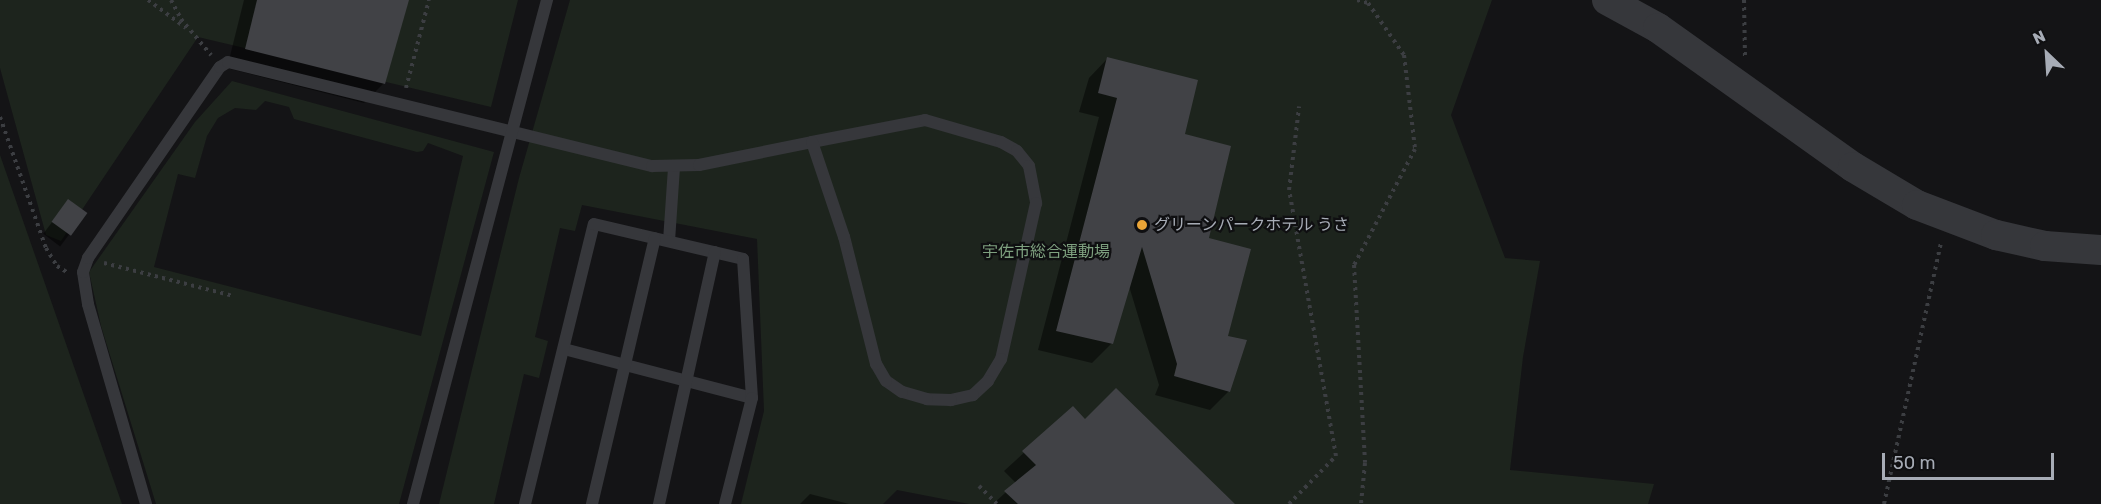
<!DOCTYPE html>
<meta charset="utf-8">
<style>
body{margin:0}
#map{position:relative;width:2101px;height:504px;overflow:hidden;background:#141416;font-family:Rubik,"Noto Sans JP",sans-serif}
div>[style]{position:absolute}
.green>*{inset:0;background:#1d241d}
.shadow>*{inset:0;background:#0007;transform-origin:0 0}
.building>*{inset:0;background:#414246;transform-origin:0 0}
.path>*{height:4px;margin-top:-2px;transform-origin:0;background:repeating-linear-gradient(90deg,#3c3e42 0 3px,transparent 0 7.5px)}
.service>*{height:12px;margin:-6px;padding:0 6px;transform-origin:6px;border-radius:6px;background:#36373b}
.tertiary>*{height:30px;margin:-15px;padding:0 15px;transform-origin:15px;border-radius:15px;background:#36373b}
.dots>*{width:16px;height:16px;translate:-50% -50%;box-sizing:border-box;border:3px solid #0f0f11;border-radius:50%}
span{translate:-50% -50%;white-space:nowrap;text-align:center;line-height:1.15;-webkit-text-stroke:4.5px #0f0f11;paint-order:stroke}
.poi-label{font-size:16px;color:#a7acb6}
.left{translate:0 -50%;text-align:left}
.park-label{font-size:16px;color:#7ea07f}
.north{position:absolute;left:2017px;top:24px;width:60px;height:60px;-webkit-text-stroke:4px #0f0f11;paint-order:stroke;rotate:335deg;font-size:16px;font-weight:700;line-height:24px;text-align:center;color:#a7acb6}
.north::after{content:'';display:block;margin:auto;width:21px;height:27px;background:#a7acb6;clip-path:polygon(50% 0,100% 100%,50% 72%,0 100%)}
.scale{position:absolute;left:1882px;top:453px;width:172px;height:27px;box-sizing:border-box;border:3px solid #a7acb6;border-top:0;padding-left:8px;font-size:18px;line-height:21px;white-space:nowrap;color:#a7acb6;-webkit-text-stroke:4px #0f0f11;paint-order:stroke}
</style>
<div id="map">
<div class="green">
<i style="clip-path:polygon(0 0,518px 0,491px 107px,198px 37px,61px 241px,46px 235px,0 68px)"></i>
<i style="clip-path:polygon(570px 0,1492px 0,1451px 115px,1505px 258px,1540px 261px,1523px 357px,1510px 470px,1654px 484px,1648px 504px,969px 504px,897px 490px,883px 504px,741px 504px,764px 411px,757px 239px,582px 205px,575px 231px,560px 228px,535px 337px,548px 341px,539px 378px,524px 374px,494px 504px,439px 504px,519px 178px)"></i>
<i style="clip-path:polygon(evenodd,232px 81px,494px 152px,399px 504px,156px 504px,101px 326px,89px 272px,195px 122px,232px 81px,265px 101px,289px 107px,294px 119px,417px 152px,423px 151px,428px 143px,463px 156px,421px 336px,154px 267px,178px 174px,195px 178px,207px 136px,218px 118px,235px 108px,256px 110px,265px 101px)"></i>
<i style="clip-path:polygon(0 155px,122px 504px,0 504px)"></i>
</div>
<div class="shadow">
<i style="clip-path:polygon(244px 0,407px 0,384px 83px,364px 103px,227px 68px)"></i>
<i style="clip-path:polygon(1108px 58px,1183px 135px,1226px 337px,1229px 391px,1210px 410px,1155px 395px,1159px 385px,1129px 286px,1112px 343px,1092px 363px,1038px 350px,1099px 117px,1079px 112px,1089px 78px)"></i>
<i style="left:68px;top:201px;width:21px;height:41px;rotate:37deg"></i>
<i style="clip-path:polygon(1073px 408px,1085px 421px,1233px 504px,993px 504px,1016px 483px,1004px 471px)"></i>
<i style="clip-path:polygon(810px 494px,849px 504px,800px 504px)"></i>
</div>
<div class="building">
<i style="clip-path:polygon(257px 0,409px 0,385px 84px,245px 49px)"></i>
<i style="clip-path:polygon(1107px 57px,1198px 80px,1185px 134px,1231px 146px,1209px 238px,1251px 249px,1228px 336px,1247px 340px,1230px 392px,1174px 376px,1177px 364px,1142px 247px,1113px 344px,1056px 331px,1117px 98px,1098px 93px)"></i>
<i style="left:68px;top:199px;width:24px;height:28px;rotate:36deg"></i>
<i style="clip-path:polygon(1116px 388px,1235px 504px,1018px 504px,1004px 491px,1036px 465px,1022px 451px,1073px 406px,1085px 419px)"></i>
</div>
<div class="path">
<i style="left:148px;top:0;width:47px;rotate:36.4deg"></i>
<i style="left:171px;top:0;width:21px;rotate:62deg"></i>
<i style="left:181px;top:19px;width:47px;rotate:50.2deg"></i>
<i style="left:1357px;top:0;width:11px;rotate:15deg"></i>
<i style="left:1368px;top:3px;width:63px;rotate:55.3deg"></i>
<i style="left:1404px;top:55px;width:95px;rotate:83.3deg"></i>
<i style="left:1415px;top:149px;width:131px;rotate:117.7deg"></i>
<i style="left:1354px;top:265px;width:198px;rotate:86.8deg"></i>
<i style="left:1365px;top:463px;width:41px;rotate:95.6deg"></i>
<i style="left:1744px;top:0;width:59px;rotate:89deg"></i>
<i style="left:406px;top:88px;width:91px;rotate:-75.4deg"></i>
<i style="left:0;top:117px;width:139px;rotate:70.7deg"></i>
<i style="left:46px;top:248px;width:21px;rotate:59deg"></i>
<i style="left:57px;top:266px;width:13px;rotate:32deg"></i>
<i style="left:104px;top:263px;width:133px;rotate:14.3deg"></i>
<i style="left:979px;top:486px;width:25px;rotate:45deg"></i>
<i style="left:1289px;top:504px;width:67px;rotate:-45.6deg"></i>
<i style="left:1336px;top:456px;width:270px;rotate:-100deg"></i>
<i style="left:1289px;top:190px;width:84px;rotate:-83.1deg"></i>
<i style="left:1884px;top:504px;width:268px;rotate:-77.7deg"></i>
</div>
<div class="service">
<i style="left:669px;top:241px;width:73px;rotate:-86.1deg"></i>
<i style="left:564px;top:349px;width:194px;rotate:14.6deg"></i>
<i style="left:146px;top:504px;width:208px;rotate:-106.2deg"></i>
<i style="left:88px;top:304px;width:32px;rotate:-99deg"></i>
<i style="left:83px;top:272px;width:15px;rotate:-70deg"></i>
<i style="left:88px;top:258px;width:232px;rotate:-55.4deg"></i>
<i style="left:220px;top:67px;width:9px;rotate:-32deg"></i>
<i style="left:228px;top:62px;width:437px;rotate:13.8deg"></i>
<i style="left:652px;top:166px;width:47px;rotate:-1.2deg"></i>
<i style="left:699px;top:165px;width:115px;rotate:-11.5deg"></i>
<i style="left:812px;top:142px;width:115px;rotate:-11deg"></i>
<i style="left:925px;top:120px;width:79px;rotate:16.1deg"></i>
<i style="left:1001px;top:142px;width:18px;rotate:29deg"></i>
<i style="left:1017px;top:151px;width:19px;rotate:51deg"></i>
<i style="left:1029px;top:166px;width:38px;rotate:79deg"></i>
<i style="left:1036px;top:203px;width:160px;rotate:102.6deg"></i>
<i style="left:1001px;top:359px;width:26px;rotate:121deg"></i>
<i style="left:988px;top:381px;width:21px;rotate:137deg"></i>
<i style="left:973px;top:395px;width:23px;rotate:167deg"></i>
<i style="left:951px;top:400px;width:24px;rotate:-178deg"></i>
<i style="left:927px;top:399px;width:26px;rotate:-164deg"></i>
<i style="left:902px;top:392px;width:19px;rotate:-145deg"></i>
<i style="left:886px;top:381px;width:20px;rotate:-120deg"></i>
<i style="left:876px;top:364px;width:131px;rotate:-104.1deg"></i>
<i style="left:844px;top:237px;width:100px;rotate:-108.6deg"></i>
<i style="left:413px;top:504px;width:522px;rotate:-75.11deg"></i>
<i style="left:525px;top:504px;width:288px;rotate:-76.2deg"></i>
<i style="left:594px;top:224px;width:153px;rotate:13.2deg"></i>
<i style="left:743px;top:259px;width:139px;rotate:86.3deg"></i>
<i style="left:752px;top:398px;width:109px;rotate:104.3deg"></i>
<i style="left:592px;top:504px;width:273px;rotate:-76.7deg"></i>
<i style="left:659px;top:504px;width:258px;rotate:-77.5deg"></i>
</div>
<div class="tertiary">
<i style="left:1607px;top:0;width:58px;rotate:28.8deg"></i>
<i style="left:1658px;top:28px;width:239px;rotate:35.5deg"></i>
<i style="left:1853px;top:167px;width:74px;rotate:30.7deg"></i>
<i style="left:1917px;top:205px;width:85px;rotate:20.8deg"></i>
<i style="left:1996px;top:235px;width:50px;rotate:12.7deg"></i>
<i style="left:2045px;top:246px;width:56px;rotate:4.1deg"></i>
</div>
<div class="dots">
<i style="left:1142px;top:225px;background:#eba537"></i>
</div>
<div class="poi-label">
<span class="left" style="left:1154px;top:225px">グリーンパークホテル うさ</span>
</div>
<div class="park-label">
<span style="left:1046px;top:252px">宇佐市総合運動場</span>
</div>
<div class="north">N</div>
<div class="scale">50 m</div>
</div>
